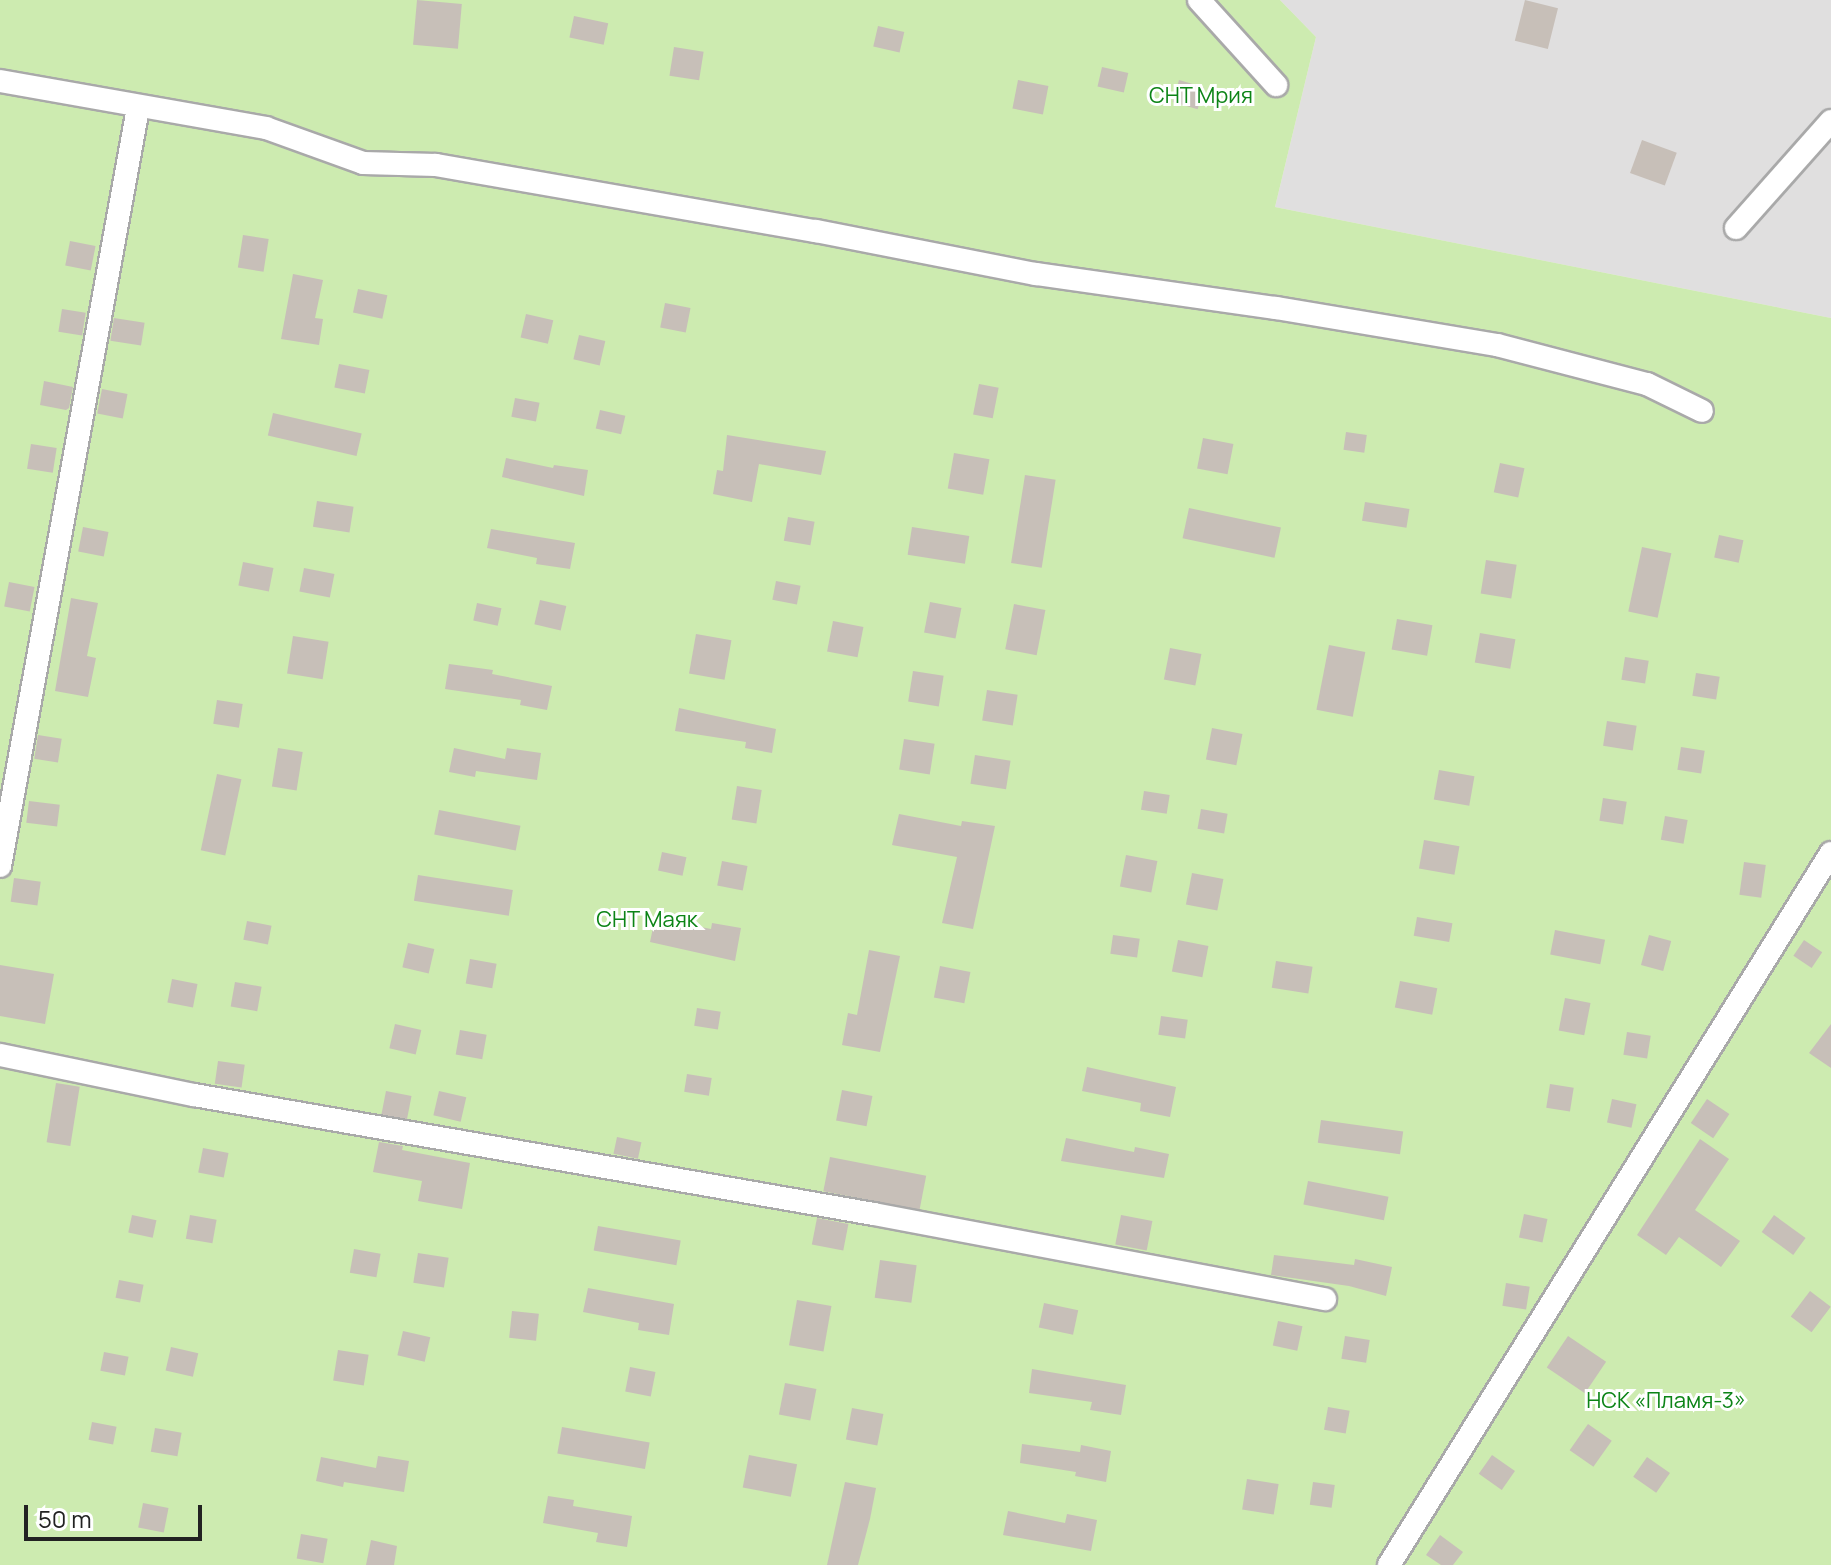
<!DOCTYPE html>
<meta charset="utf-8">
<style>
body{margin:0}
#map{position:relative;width:1831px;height:1565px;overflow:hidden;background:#f2efe9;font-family:Manrope,sans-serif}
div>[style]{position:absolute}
.residential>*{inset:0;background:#e0dfdf}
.grass>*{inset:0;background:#cdebb0}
.building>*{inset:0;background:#c7bfb8;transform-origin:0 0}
.roads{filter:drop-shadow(2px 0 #a9a9a9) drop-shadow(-2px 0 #a9a9a9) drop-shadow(0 2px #a9a9a9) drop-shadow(0 -2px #a9a9a9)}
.minor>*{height:22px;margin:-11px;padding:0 11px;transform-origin:11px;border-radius:11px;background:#fff}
span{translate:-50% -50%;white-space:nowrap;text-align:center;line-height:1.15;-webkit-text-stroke:6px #fff;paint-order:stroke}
.park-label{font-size:22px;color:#0c8416}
.scale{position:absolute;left:24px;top:1505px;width:178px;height:36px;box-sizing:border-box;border:4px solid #222;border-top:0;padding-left:10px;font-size:24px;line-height:28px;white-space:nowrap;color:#222;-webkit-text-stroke:6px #fff;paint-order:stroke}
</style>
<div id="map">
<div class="residential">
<i style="clip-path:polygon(1280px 0,1831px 0,1831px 318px,1275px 207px,1316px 37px)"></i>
</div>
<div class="grass">
<i style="clip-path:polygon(0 0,1280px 0,1316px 37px,1275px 207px,1831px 318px,1831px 1565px,0 1565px)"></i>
</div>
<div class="building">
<i style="left:417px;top:0;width:45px;height:45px;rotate:5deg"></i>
<i style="left:1525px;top:0;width:34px;height:42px;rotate:14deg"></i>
<i style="left:574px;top:16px;width:35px;height:22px;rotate:12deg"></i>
<i style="left:878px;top:26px;width:27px;height:21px;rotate:13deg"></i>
<i style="left:674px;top:47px;width:30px;height:29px;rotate:9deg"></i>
<i style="left:1102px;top:67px;width:27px;height:20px;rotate:13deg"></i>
<i style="left:1018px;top:80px;width:31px;height:29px;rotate:11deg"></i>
<i style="left:1179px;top:80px;width:26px;height:23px;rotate:16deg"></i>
<i style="left:1642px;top:140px;width:37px;height:35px;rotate:20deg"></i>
<i style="left:243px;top:235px;width:26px;height:33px;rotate:9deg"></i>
<i style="left:70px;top:241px;width:26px;height:25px;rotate:11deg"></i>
<i style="clip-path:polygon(293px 274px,323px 280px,315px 318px,323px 319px,319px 345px,281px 339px)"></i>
<i style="left:358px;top:289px;width:30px;height:24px;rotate:12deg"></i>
<i style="left:665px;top:303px;width:26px;height:25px;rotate:11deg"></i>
<i style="left:62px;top:309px;width:24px;height:23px;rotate:9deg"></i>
<i style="left:526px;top:314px;width:28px;height:24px;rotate:13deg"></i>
<i style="left:114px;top:318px;width:31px;height:23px;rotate:9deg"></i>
<i style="left:579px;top:335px;width:27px;height:25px;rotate:13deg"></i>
<i style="left:339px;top:364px;width:31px;height:24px;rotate:11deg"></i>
<i style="clip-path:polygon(44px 381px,73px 387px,69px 408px,66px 410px,40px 405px)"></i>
<i style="left:979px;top:384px;width:20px;height:31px;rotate:11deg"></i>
<i style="left:102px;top:389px;width:26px;height:25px;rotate:11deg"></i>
<i style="left:515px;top:398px;width:25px;height:19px;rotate:11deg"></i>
<i style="left:600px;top:410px;width:26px;height:19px;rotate:13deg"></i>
<i style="left:273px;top:413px;width:91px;height:23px;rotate:13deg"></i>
<i style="left:1346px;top:432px;width:21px;height:18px;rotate:8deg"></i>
<i style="clip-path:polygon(727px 435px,826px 451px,821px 475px,759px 464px,752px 502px,713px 494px,717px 470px,723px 471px)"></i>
<i style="left:1203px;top:438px;width:31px;height:31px;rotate:11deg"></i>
<i style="left:31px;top:444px;width:26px;height:25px;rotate:9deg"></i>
<i style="left:954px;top:453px;width:36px;height:36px;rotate:10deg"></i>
<i style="clip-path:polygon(506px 458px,553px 468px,554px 465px,588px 470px,584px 496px,502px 477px)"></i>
<i style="left:1500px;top:463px;width:25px;height:30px;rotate:12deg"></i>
<i style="left:1025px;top:475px;width:31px;height:89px;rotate:9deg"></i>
<i style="left:317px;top:501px;width:37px;height:26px;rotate:9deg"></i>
<i style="left:1365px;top:502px;width:45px;height:19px;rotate:9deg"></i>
<i style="left:1189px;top:508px;width:94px;height:31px;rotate:12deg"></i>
<i style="left:788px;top:517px;width:27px;height:24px;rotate:10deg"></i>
<i style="left:83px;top:527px;width:26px;height:25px;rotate:11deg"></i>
<i style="left:912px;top:527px;width:58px;height:28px;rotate:9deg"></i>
<i style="clip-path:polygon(491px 529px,575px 543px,570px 569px,536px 564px,537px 558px,487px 548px)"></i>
<i style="left:1719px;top:535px;width:25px;height:23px;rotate:12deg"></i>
<i style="left:1642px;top:547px;width:30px;height:66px;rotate:12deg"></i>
<i style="left:1486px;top:560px;width:31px;height:34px;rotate:9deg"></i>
<i style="left:243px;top:562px;width:31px;height:24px;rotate:11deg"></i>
<i style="left:304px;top:568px;width:31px;height:24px;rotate:11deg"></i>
<i style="left:776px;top:581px;width:25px;height:19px;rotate:11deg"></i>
<i style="left:9px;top:582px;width:26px;height:25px;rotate:11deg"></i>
<i style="clip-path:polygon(71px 598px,98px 603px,87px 656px,96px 658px,88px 697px,55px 691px)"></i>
<i style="left:540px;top:600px;width:27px;height:25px;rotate:13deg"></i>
<i style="left:930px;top:602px;width:32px;height:31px;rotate:11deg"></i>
<i style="left:477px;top:603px;width:25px;height:18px;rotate:12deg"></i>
<i style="left:1014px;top:604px;width:32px;height:46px;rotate:11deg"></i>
<i style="left:1397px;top:619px;width:36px;height:31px;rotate:10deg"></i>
<i style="left:833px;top:621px;width:31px;height:31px;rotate:11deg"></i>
<i style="left:1480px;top:633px;width:36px;height:30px;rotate:10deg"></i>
<i style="left:696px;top:634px;width:36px;height:40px;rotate:10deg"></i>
<i style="left:293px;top:636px;width:36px;height:38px;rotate:9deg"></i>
<i style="left:1329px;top:645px;width:37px;height:66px;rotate:11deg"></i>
<i style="left:1170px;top:648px;width:32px;height:32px;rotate:11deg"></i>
<i style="left:1625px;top:657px;width:24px;height:23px;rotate:9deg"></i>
<i style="clip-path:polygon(449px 664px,493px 670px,492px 674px,552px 686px,547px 710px,520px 705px,521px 700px,445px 689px)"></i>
<i style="left:913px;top:671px;width:31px;height:31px;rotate:9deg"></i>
<i style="left:1696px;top:673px;width:24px;height:23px;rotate:9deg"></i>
<i style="left:987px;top:690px;width:31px;height:31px;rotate:9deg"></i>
<i style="left:217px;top:700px;width:26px;height:24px;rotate:9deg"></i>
<i style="clip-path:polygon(679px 708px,776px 729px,772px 753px,745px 748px,746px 742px,675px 731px)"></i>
<i style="left:1607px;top:721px;width:30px;height:25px;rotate:9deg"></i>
<i style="left:1212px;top:728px;width:31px;height:32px;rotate:11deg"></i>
<i style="left:38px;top:735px;width:24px;height:24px;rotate:9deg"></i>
<i style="left:904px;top:739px;width:31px;height:31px;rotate:9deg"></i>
<i style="left:1681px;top:747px;width:24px;height:23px;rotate:9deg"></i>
<i style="left:278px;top:748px;width:25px;height:39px;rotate:9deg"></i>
<i style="clip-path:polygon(454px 748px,505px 759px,507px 748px,541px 753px,537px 780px,476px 771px,475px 777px,449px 772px)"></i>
<i style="left:975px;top:755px;width:36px;height:29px;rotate:9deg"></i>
<i style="left:1439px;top:770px;width:36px;height:30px;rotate:10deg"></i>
<i style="left:217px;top:774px;width:25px;height:78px;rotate:12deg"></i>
<i style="left:737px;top:786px;width:25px;height:34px;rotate:9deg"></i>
<i style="left:1144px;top:791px;width:26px;height:19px;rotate:9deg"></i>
<i style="left:1603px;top:798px;width:24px;height:23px;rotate:9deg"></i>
<i style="left:29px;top:801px;width:31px;height:22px;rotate:7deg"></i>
<i style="left:1201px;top:809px;width:27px;height:20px;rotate:10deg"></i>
<i style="left:439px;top:810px;width:83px;height:25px;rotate:11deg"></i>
<i style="clip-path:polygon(899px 814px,961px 826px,962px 821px,995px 826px,973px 929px,942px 923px,957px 857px,892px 845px)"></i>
<i style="left:1665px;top:816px;width:23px;height:24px;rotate:10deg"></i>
<i style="left:1424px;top:840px;width:36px;height:29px;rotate:10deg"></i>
<i style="left:662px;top:852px;width:25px;height:19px;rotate:12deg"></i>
<i style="left:1126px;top:855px;width:32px;height:32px;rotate:11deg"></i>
<i style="left:722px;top:861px;width:26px;height:25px;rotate:11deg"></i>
<i style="left:1744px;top:862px;width:22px;height:33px;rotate:8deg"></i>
<i style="left:1192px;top:873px;width:32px;height:32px;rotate:11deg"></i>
<i style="left:418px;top:875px;width:96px;height:26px;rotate:9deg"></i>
<i style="left:14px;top:878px;width:27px;height:24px;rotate:8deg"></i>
<i style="left:1417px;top:917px;width:36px;height:19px;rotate:10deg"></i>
<i style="clip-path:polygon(655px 918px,711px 929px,712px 923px,741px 928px,735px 961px,650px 942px)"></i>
<i style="left:247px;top:921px;width:25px;height:19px;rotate:11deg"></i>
<i style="left:1555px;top:930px;width:51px;height:25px;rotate:11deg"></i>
<i style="left:1113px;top:935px;width:27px;height:19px;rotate:8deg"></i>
<i style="left:1649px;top:935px;width:23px;height:31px;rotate:15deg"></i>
<i style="left:1178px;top:940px;width:31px;height:32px;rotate:11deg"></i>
<i style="left:1804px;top:940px;width:22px;height:19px;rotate:34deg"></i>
<i style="left:408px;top:943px;width:27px;height:25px;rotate:13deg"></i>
<i style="clip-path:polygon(869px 950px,900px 956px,880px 1052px,842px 1045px,848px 1013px,857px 1015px)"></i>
<i style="left:470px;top:959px;width:27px;height:25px;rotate:10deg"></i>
<i style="left:1276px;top:961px;width:37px;height:27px;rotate:9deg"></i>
<i style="clip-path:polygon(0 965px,54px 974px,45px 1024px,0 1016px)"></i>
<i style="left:940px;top:966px;width:31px;height:32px;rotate:11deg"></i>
<i style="left:172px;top:979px;width:26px;height:24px;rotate:11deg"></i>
<i style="left:1400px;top:981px;width:38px;height:27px;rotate:11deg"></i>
<i style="left:235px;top:982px;width:27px;height:25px;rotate:10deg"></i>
<i style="left:1565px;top:998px;width:26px;height:33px;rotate:11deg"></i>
<i style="left:697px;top:1008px;width:24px;height:18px;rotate:9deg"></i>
<i style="left:1161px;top:1016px;width:27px;height:19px;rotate:8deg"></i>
<i style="left:395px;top:1024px;width:27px;height:25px;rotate:13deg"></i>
<i style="clip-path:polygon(1831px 1024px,1831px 1068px,1809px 1053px)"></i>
<i style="left:460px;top:1030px;width:27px;height:25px;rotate:10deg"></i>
<i style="left:1627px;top:1032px;width:24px;height:23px;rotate:9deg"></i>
<i style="left:218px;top:1061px;width:27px;height:23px;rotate:8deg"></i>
<i style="clip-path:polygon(1087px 1067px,1176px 1087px,1170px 1117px,1140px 1111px,1141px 1103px,1082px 1091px)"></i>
<i style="left:687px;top:1074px;width:25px;height:18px;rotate:9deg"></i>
<i style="left:56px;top:1083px;width:24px;height:60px;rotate:9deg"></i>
<i style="left:1550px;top:1084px;width:24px;height:24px;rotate:9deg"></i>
<i style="left:842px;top:1090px;width:31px;height:31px;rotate:11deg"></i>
<i style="left:386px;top:1091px;width:26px;height:24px;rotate:11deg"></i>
<i style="left:439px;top:1091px;width:28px;height:25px;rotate:13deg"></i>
<i style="left:1612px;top:1099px;width:25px;height:24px;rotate:12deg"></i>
<i style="left:1707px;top:1099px;width:27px;height:29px;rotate:34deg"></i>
<i style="left:1321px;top:1120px;width:83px;height:23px;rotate:8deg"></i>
<i style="left:617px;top:1137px;width:25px;height:17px;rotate:12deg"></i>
<i style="clip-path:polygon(1066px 1138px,1134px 1152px,1135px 1147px,1169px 1154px,1164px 1178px,1061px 1161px)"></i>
<i style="clip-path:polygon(1700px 1139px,1729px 1159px,1695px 1210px,1740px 1241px,1721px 1267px,1679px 1237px,1666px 1255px,1637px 1235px)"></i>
<i style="clip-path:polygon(379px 1142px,403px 1146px,402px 1150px,470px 1163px,462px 1209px,418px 1201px,422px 1181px,373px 1172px)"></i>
<i style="left:203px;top:1148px;width:26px;height:25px;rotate:11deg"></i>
<i style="left:830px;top:1157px;width:98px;height:35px;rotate:11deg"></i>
<i style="left:1308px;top:1181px;width:82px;height:24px;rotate:11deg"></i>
<i style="left:1524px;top:1214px;width:24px;height:24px;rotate:12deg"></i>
<i style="left:132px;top:1215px;width:25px;height:18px;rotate:12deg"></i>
<i style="left:190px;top:1215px;width:27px;height:24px;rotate:10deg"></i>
<i style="left:1121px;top:1215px;width:32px;height:30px;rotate:11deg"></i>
<i style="left:1774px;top:1215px;width:39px;height:21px;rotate:36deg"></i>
<i style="left:817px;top:1218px;width:32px;height:27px;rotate:11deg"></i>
<i style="left:598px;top:1226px;width:84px;height:25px;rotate:10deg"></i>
<i style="left:354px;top:1249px;width:27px;height:24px;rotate:10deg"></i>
<i style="left:418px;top:1253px;width:31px;height:30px;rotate:9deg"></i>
<i style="clip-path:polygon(1274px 1255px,1354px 1265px,1355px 1259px,1392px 1267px,1386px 1296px,1349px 1286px,1271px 1275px)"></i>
<i style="left:880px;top:1260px;width:37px;height:38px;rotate:8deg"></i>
<i style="left:119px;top:1280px;width:25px;height:18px;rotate:11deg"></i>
<i style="left:1506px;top:1283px;width:24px;height:23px;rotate:9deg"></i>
<i style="clip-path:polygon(588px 1288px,674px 1304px,669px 1335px,638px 1330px,639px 1323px,583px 1312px)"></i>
<i style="left:1810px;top:1291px;width:26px;height:32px;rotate:37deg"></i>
<i style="left:797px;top:1300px;width:35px;height:46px;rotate:10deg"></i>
<i style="left:1044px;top:1303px;width:35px;height:25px;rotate:12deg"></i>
<i style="left:512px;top:1311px;width:27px;height:27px;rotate:6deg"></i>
<i style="left:1278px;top:1321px;width:25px;height:25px;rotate:12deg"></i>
<i style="left:403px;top:1331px;width:28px;height:25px;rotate:13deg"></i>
<i style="left:1345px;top:1336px;width:25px;height:23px;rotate:9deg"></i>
<i style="left:1568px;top:1336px;width:46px;height:38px;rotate:34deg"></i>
<i style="left:171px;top:1347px;width:28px;height:24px;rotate:13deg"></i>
<i style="left:338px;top:1350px;width:31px;height:31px;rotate:9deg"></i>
<i style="left:104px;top:1352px;width:25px;height:19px;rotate:11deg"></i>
<i style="left:630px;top:1367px;width:26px;height:25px;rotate:11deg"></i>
<i style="clip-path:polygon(1032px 1369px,1126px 1385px,1121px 1415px,1090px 1410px,1092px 1402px,1029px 1393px)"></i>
<i style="left:785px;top:1383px;width:32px;height:32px;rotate:11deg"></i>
<i style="left:1328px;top:1407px;width:22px;height:23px;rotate:10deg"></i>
<i style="left:852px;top:1408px;width:32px;height:32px;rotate:11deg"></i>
<i style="left:92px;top:1422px;width:25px;height:18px;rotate:11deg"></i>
<i style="left:1588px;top:1424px;width:29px;height:32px;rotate:35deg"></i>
<i style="left:562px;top:1427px;width:89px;height:27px;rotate:10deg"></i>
<i style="left:155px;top:1428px;width:27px;height:24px;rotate:10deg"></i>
<i style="clip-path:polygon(1022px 1444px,1080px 1452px,1081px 1445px,1111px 1451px,1106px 1482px,1075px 1476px,1076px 1472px,1020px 1463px)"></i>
<i style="left:749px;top:1455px;width:49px;height:33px;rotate:11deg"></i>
<i style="left:1492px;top:1455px;width:28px;height:23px;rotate:35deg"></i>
<i style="clip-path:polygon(378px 1456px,409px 1461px,404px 1492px,344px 1482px,343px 1487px,316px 1481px,321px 1457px,376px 1468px)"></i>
<i style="left:1647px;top:1457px;width:28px;height:24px;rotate:35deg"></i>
<i style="left:1247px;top:1479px;width:32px;height:31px;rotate:9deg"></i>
<i style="clip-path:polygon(845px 1482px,876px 1488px,870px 1519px,858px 1565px,827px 1565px)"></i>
<i style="left:1313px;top:1482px;width:22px;height:23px;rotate:8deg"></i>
<i style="clip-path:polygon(548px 1496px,574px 1500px,573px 1506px,632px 1516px,627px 1547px,596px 1542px,598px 1533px,543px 1523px)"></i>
<i style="left:143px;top:1503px;width:26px;height:25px;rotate:11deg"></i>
<i style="clip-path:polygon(1008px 1511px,1065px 1523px,1067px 1514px,1097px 1520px,1091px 1551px,1003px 1535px)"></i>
<i style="left:301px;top:1534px;width:27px;height:25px;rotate:10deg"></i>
<i style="clip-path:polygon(1440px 1535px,1463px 1552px,1453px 1565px,1441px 1565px,1426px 1555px)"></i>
<i style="clip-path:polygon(371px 1540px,397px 1546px,394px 1565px,366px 1565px)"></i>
</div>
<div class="roads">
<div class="minor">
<i style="left:1199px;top:0;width:115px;rotate:47.8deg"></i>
<i style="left:0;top:81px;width:270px;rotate:10deg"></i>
<i style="left:266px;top:128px;width:103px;rotate:19.8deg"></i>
<i style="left:363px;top:163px;width:73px;rotate:1.6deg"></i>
<i style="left:436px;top:165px;width:386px;rotate:9.9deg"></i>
<i style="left:816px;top:231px;width:224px;rotate:11.1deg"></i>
<i style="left:1036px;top:274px;width:242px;rotate:8.1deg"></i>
<i style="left:1276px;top:308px;width:224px;rotate:9.5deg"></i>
<i style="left:1497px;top:345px;width:155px;rotate:14.6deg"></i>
<i style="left:1647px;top:384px;width:61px;rotate:26.1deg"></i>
<i style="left:1736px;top:228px;width:143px;rotate:-48.4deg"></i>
<i style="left:0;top:866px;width:770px;rotate:-79.68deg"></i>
<i style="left:0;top:1055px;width:198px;rotate:11.7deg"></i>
<i style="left:194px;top:1095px;width:690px;rotate:9.93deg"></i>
<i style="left:874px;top:1214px;width:459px;rotate:10.7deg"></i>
<i style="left:1389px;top:1565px;width:838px;rotate:-58.17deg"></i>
</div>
</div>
<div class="park-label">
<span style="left:1201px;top:96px">СНТ Мрия</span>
<span style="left:647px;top:920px">СНТ Маяк</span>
<span style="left:1666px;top:1401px">НСК «Пламя-3»</span>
</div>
<div class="scale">50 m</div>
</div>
